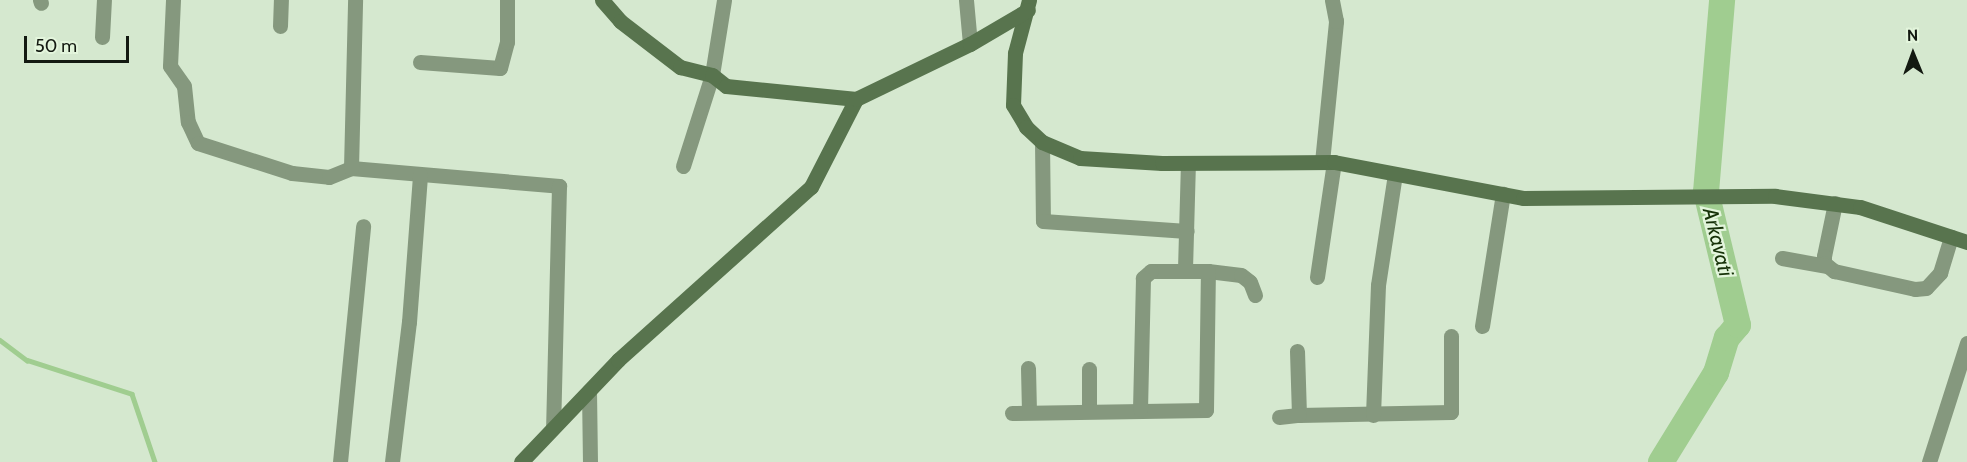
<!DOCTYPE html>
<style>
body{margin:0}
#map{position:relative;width:1967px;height:462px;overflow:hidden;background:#d5e8cf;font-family:Cabin,sans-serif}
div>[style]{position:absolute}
.stream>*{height:4.5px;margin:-2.25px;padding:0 2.25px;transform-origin:2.25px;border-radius:2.25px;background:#a0cd90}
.river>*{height:26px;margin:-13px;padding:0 13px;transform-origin:13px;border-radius:13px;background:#a0cd90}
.street>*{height:15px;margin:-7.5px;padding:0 7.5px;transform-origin:7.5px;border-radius:7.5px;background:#85987e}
.secondary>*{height:15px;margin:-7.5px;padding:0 7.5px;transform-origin:7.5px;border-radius:7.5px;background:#58744e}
span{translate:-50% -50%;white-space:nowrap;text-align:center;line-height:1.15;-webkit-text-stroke:4.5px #e3f5dc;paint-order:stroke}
.water-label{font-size:21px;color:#163208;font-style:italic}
.north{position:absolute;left:1883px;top:24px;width:60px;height:60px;-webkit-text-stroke:4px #e3f5dc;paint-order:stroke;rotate:359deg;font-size:16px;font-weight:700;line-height:24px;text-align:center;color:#131911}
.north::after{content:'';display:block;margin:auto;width:21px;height:27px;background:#131911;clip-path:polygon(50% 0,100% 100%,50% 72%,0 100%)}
.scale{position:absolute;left:24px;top:36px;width:105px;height:27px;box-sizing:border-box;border:3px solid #131911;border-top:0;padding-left:8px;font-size:18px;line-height:21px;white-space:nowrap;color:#131911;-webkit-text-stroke:4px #e3f5dc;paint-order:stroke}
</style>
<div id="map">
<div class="stream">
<i style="left:0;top:340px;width:34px;rotate:37deg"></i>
<i style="left:27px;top:360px;width:110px;rotate:17.9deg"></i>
<i style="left:132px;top:394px;width:72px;rotate:71.3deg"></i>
</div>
<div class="river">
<i style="left:1661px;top:462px;width:105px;rotate:-58.3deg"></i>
<i style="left:1716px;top:373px;width:37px;rotate:-73deg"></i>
<i style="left:1727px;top:338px;width:17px;rotate:-50deg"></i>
<i style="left:1738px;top:325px;width:137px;rotate:-103.5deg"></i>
<i style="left:1706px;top:192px;width:193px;rotate:-85.2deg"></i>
</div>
<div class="street">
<i style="left:40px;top:0;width:3px;rotate:72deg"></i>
<i style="left:173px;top:0;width:66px;rotate:92.6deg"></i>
<i style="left:170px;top:66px;width:24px;rotate:55deg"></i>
<i style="left:184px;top:86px;width:36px;rotate:84deg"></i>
<i style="left:188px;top:122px;width:23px;rotate:65deg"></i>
<i style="left:198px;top:143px;width:99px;rotate:17.7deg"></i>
<i style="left:292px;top:173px;width:37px;rotate:6deg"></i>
<i style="left:329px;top:177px;width:24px;rotate:-22deg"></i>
<i style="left:351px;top:168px;width:209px;rotate:4.9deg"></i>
<i style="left:559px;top:186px;width:242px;rotate:91.4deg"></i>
<i style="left:966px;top:0;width:44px;rotate:84.8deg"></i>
<i style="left:280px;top:26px;width:26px;rotate:-88deg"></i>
<i style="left:102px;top:37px;width:37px;rotate:-87deg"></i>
<i style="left:420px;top:62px;width:80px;rotate:4.3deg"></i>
<i style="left:500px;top:68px;width:27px;rotate:-75deg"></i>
<i style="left:507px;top:42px;width:42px;rotate:-90deg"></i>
<i style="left:1042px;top:142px;width:79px;rotate:89.3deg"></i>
<i style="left:1043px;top:221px;width:144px;rotate:4deg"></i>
<i style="left:1322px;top:162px;width:142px;rotate:-84.3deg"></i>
<i style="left:1336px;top:21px;width:21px;rotate:-101deg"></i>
<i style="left:683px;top:166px;width:96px;rotate:-72.3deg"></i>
<i style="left:712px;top:75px;width:76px;rotate:-80.9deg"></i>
<i style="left:351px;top:168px;width:168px;rotate:-88.6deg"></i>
<i style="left:1835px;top:203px;width:54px;rotate:101.7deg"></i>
<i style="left:1824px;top:256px;width:7px;rotate:90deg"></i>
<i style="left:1824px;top:263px;width:13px;rotate:39deg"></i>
<i style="left:1834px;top:271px;width:83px;rotate:12.5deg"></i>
<i style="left:1915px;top:289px;width:11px;rotate:-5deg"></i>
<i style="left:1926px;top:288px;width:21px;rotate:-47deg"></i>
<i style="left:1940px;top:273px;width:38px;rotate:-73deg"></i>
<i style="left:1782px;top:258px;width:46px;rotate:10.1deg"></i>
<i style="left:1185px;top:269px;width:106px;rotate:-88.4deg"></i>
<i style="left:1208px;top:271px;width:33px;rotate:7deg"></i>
<i style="left:1241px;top:275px;width:11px;rotate:38deg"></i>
<i style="left:1250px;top:282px;width:14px;rotate:69deg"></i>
<i style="left:1317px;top:277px;width:116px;rotate:-81.6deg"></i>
<i style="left:1482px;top:326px;width:134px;rotate:-81deg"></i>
<i style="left:1297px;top:351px;width:64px;rotate:88.2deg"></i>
<i style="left:1299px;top:415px;width:152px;rotate:-1.1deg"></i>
<i style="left:1451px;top:412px;width:76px;rotate:-90deg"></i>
<i style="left:1028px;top:368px;width:44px;rotate:88.7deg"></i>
<i style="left:589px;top:391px;width:71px;rotate:89.2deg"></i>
<i style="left:1089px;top:411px;width:42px;rotate:-90deg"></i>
<i style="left:1012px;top:413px;width:194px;rotate:-0.9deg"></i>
<i style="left:1206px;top:410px;width:139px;rotate:-89.2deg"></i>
<i style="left:1208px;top:271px;width:57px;rotate:180deg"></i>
<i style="left:1151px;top:271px;width:11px;rotate:139deg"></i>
<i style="left:1143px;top:278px;width:131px;rotate:91.3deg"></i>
<i style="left:1373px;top:415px;width:130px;rotate:-87.8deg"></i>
<i style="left:1378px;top:285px;width:112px;rotate:-81.3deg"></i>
<i style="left:1279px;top:417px;width:20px;rotate:-6deg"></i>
<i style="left:340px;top:462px;width:237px;rotate:-84.4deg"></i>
<i style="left:392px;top:462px;width:141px;rotate:-83.1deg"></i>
<i style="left:409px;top:322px;width:148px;rotate:-85.7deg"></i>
<i style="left:1929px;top:462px;width:125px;rotate:-72.3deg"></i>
</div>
<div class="secondary">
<i style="left:602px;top:0;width:28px;rotate:49deg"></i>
<i style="left:620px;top:21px;width:76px;rotate:37.5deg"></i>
<i style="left:680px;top:67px;width:33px;rotate:14deg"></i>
<i style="left:712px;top:75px;width:18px;rotate:38deg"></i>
<i style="left:726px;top:86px;width:131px;rotate:5.7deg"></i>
<i style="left:1029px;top:0;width:55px;rotate:104.8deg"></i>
<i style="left:1015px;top:53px;width:52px;rotate:92.2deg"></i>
<i style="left:1013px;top:105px;width:26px;rotate:59deg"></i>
<i style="left:1026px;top:127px;width:22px;rotate:43deg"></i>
<i style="left:1042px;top:142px;width:41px;rotate:22.8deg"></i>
<i style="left:1080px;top:158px;width:82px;rotate:3.5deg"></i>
<i style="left:1162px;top:163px;width:172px;rotate:-0.3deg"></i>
<i style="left:1334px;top:162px;width:192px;rotate:10.8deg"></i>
<i style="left:1523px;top:198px;width:252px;rotate:-0.5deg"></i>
<i style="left:1775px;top:196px;width:86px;rotate:7.4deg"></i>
<i style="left:1860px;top:207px;width:113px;rotate:18.1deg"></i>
<i style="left:521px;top:462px;width:141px;rotate:-46.4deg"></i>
<i style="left:618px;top:360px;width:259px;rotate:-41.9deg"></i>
<i style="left:811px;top:187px;width:99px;rotate:-62.9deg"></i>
<i style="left:856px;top:99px;width:127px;rotate:-25.8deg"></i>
<i style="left:970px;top:44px;width:67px;rotate:-30.4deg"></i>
</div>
<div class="water-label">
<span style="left:1718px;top:242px;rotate:76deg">Arkavati</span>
</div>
<div class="north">N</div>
<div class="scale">50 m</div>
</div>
